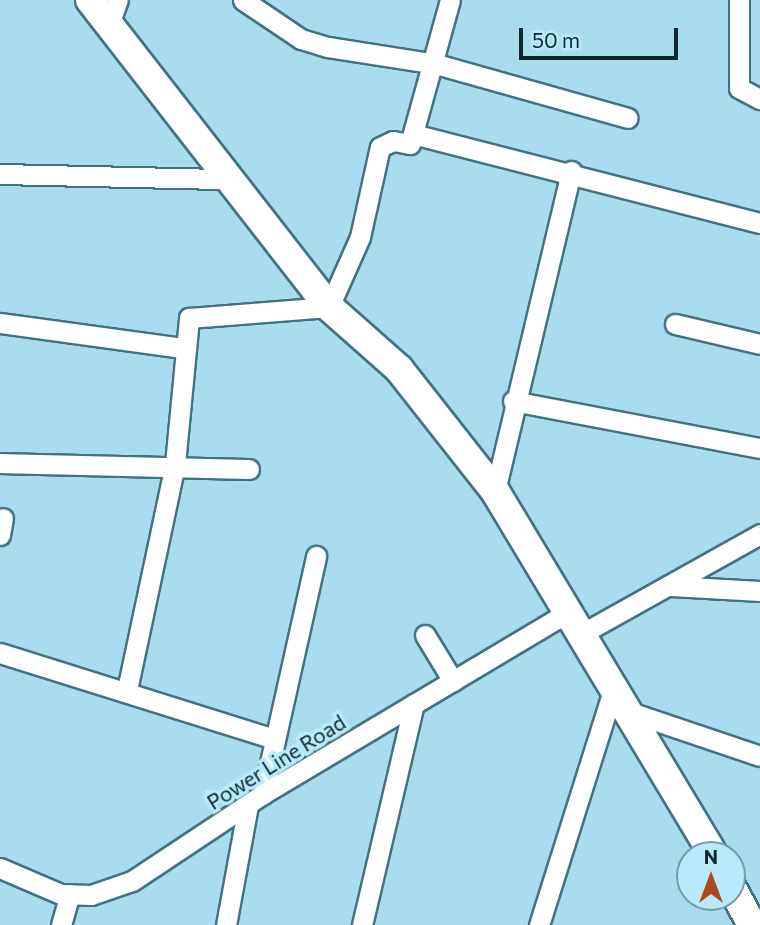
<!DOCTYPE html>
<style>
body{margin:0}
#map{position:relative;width:760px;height:925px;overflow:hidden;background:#a9dcee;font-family:Commissioner,sans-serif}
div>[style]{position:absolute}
.roads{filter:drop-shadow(2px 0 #427282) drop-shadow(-2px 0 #427282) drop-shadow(0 2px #427282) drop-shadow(0 -2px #427282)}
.street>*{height:19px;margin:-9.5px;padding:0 9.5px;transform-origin:9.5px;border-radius:9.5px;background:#fff}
.secondary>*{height:28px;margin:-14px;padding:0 14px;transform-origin:14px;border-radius:14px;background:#fff}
span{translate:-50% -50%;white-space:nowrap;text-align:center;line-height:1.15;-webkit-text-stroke:7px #b6eafc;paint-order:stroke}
.street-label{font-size:21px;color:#12272d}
.north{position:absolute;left:676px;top:841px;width:70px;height:70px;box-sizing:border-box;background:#b6eafc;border:2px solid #749ca9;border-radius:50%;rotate:0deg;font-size:19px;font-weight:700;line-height:28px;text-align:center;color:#12272d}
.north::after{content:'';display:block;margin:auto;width:24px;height:32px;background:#af491d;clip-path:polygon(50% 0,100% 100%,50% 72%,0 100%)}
.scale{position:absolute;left:519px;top:28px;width:159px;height:32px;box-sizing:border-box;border:4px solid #12272d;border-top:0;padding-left:9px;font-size:21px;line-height:24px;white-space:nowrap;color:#12272d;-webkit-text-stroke:5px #b6eafc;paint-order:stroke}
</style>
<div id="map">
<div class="roads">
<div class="street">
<i style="left:243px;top:0;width:70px;rotate:33.9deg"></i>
<i style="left:301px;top:39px;width:28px;rotate:17deg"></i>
<i style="left:328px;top:47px;width:109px;rotate:8.9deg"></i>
<i style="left:436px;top:64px;width:199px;rotate:15.7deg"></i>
<i style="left:739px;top:0;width:88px;rotate:90deg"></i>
<i style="left:739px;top:88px;width:24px;rotate:28deg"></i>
<i style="left:108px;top:27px;width:29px;rotate:-70deg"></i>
<i style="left:413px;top:134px;width:358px;rotate:14.4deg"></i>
<i style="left:0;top:174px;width:224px;rotate:1.3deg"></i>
<i style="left:0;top:323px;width:184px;rotate:7.8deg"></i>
<i style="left:675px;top:324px;width:87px;rotate:13.2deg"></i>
<i style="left:513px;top:401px;width:251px;rotate:10.8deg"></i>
<i style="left:0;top:463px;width:249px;rotate:1.4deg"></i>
<i style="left:495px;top:491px;width:329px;rotate:-76.6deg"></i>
<i style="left:0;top:535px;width:17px;rotate:-80deg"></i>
<i style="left:671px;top:586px;width:89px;rotate:3.2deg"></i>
<i style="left:583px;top:633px;width:203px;rotate:-29.2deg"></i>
<i style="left:425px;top:635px;width:54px;rotate:58.7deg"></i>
<i style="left:0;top:653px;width:288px;rotate:17.4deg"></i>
<i style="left:127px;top:690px;width:231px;rotate:-78deg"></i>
<i style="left:175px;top:464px;width:147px;rotate:-84.5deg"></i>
<i style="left:189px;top:318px;width:140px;rotate:-4.5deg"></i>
<i style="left:329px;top:307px;width:77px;rotate:-66.1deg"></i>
<i style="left:360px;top:237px;width:92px;rotate:-77.5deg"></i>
<i style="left:380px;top:147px;width:14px;rotate:-25deg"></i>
<i style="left:393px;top:141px;width:17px;rotate:10deg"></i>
<i style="left:410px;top:144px;width:149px;rotate:-74.5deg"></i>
<i style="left:627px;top:711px;width:140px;rotate:18.7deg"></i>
<i style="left:263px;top:794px;width:244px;rotate:-77.4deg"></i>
<i style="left:0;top:868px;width:66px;rotate:23.1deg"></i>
<i style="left:61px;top:894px;width:30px;rotate:2deg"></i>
<i style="left:91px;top:895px;width:43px;rotate:-18.9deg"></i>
<i style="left:132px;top:881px;width:157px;rotate:-33.6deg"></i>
<i style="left:263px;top:794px;width:354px;rotate:-30.8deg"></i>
<i style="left:61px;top:925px;width:32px;rotate:-74deg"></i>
<i style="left:226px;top:925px;width:122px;rotate:-79.6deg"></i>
<i style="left:362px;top:925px;width:227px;rotate:-76.8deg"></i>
<i style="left:539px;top:925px;width:246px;rotate:-72.5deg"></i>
</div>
<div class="secondary">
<i style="left:90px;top:0;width:389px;rotate:52.1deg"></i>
<i style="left:329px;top:307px;width:94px;rotate:41.5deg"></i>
<i style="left:399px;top:369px;width:155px;rotate:51.8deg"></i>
<i style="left:495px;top:491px;width:425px;rotate:59deg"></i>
<i style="left:732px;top:888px;width:42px;rotate:61.6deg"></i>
</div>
</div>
<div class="street-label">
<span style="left:276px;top:762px;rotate:-32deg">Power Line Road</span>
</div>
<div class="north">N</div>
<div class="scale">50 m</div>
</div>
